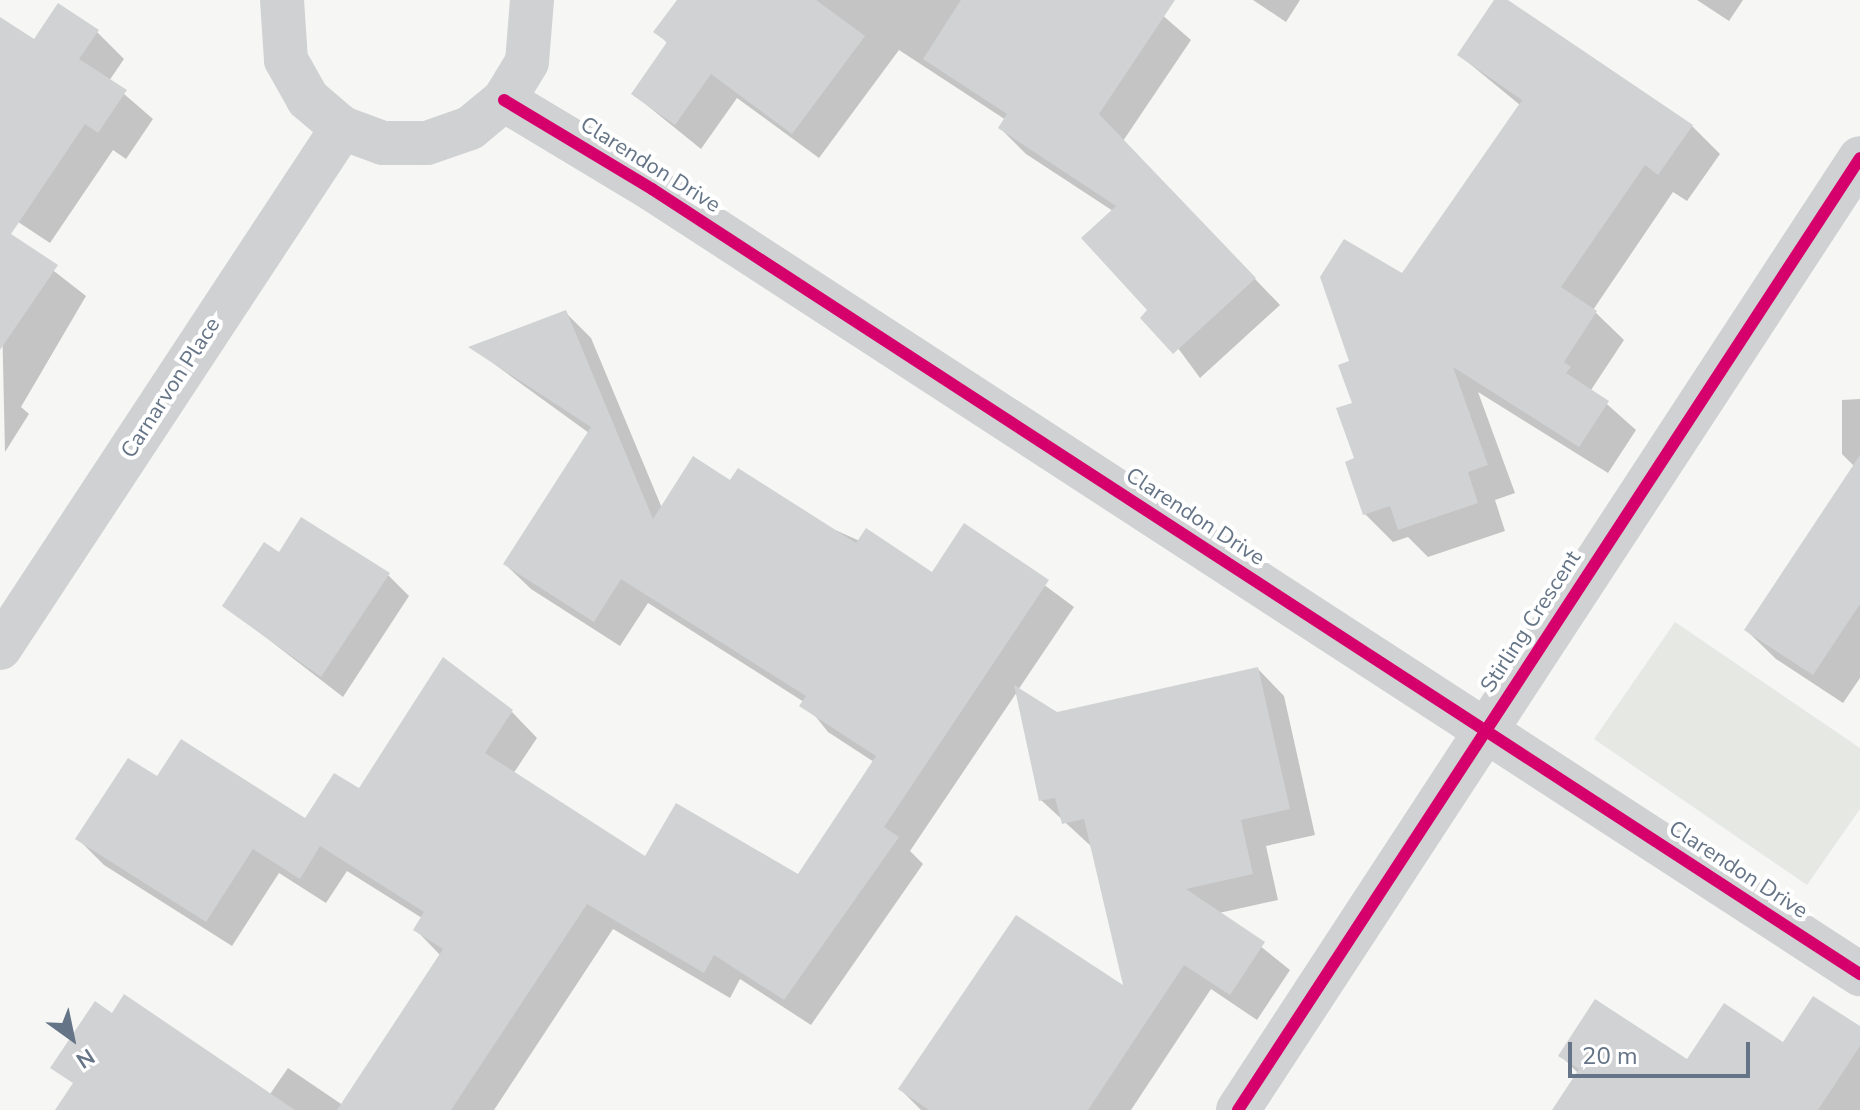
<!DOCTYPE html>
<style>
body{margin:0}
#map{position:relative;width:1860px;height:1110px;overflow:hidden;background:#f6f6f5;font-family:"Nunito Sans",sans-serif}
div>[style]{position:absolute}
.green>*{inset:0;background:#e6e9e3}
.shadow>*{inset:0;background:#0003}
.building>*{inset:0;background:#d1d2d3}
.minor>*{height:44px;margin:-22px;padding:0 22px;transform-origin:22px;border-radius:22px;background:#d0d1d2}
.cycleway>*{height:12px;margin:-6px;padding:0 6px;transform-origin:6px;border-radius:6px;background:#d6006c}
span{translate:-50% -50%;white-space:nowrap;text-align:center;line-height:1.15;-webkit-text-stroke:8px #fff;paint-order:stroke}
.street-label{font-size:22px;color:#657486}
.north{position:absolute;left:32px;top:998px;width:80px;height:80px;-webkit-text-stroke:6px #fff;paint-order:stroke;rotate:147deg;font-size:22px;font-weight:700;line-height:32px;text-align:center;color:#657486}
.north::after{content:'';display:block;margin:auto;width:28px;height:36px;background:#657486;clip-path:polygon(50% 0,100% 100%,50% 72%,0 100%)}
.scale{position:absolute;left:1568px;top:1042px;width:182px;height:36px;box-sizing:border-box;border:4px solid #657486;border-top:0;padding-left:10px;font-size:24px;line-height:28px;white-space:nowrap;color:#657486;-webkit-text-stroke:6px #fff;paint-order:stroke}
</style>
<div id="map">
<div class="green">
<i style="clip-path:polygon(1675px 622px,1860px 748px,1860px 809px,1807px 885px,1594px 739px)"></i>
</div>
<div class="shadow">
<i style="clip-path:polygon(679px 0,1145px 0,1191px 40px,1123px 141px,1280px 305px,1200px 378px,1150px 310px,1113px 211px,1026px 154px,1000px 128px,1006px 120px,899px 50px,819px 158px,737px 98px,701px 149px,633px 94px,668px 44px,656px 31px)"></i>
<i style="clip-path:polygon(1253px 0,1300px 0,1286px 22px)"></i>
<i style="clip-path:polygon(1496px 0,1692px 126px,1720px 154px,1687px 201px,1673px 192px,1593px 310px,1624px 340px,1591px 390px,1636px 430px,1608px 473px,1478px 392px,1515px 493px,1495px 500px,1505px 531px,1428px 557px,1408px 537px,1393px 542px,1365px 514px,1352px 362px,1520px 105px,1459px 55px)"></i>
<i style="clip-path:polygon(1697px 0,1743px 0,1729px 21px)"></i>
<i style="clip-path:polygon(0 19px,34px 42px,97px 32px,124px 59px,109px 81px,153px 119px,126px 159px,113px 150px,50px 243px,0 210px)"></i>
<i style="clip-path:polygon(0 229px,86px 296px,21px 407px,29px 414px,5px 452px)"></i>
<i style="clip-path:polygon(565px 312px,591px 338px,662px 508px,731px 483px,933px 574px,965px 526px,1074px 607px,1018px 690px,1057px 714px,1258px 669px,1284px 696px,1315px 835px,1266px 846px,1278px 900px,1219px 913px,1290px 970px,1257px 1020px,1211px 989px,1131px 1110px,921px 1110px,900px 1089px,1126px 989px,1093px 848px,1041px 800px,1017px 692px,910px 851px,923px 864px,811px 1025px,740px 979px,730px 998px,613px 929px,494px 1110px,403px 1110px,441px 956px,415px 929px,422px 918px,347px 871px,326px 903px,279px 873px,232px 946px,104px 865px,78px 839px,158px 779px,306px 820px,512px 712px,537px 738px,513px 774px,645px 859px,799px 877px,874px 762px,828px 732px,804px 702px,648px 603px,620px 646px,531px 589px,505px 564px,589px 433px,472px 348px)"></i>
<i style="clip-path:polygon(1860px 399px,1860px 678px,1843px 703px,1776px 659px,1746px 630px,1855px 467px,1842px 454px,1842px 400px)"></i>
<i style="clip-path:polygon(279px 555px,388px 575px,409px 596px,343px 697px,225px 606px)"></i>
<i style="clip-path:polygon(1860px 1028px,1860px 1110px,1576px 1110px,1579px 1074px,1560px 1055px,1687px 1062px)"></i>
<i style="clip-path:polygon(288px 1068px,350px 1110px,259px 1110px)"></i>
</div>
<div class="building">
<i style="clip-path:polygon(677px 0,816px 0,865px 36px,792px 134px,711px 74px,675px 125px,631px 94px,667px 42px,653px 32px)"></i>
<i style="clip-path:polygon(961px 0,1175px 0,1099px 114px,1256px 278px,1173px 354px,1140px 318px,1147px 310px,1081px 238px,1116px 206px,998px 128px,1007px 114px,923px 59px)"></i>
<i style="clip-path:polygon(1494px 0,1508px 0,1693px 125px,1658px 175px,1645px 165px,1561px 287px,1597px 311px,1564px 362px,1571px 367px,1566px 373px,1609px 401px,1579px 447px,1453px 367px,1488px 465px,1468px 472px,1478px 503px,1398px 530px,1390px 506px,1363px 515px,1345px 462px,1354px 458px,1336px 408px,1352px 403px,1338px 365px,1349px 361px,1320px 277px,1344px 239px,1402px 273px,1522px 100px,1457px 55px)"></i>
<i style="clip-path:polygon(58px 3px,99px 30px,79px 59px,127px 90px,98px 133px,85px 124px,11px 234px,58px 265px,0 350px,0 17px,34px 39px)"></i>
<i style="clip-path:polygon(566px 310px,653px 519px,693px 456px,730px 480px,738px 468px,856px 543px,866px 528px,932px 572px,964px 523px,1049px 580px,884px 827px,899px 837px,784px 1000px,714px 955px,704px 973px,587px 904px,451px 1110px,337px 1110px,443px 949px,413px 930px,424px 912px,320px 846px,300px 879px,253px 849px,206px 922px,75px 839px,128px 758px,157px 776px,181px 739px,305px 818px,334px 773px,359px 788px,443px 657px,513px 710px,485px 753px,645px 856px,676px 803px,798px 874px,876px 756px,799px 706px,806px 696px,621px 579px,594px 622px,503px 564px,591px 427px,468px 347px)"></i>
<i style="clip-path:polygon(1860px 455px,1860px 604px,1813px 675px,1744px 630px)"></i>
<i style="clip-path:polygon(301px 517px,390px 573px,321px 677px,222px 606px,264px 542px,279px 552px)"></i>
<i style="clip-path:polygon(1258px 667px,1290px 809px,1241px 820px,1253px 874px,1186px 889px,1265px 942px,1230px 995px,1184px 965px,1088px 1110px,929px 1110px,898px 1089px,1016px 915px,1123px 985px,1084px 819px,1062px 824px,1055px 798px,1039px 801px,1014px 685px,1057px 712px)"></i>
<i style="clip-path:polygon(124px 994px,295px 1110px,55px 1110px,73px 1083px,50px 1068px,95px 1001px,112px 1013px)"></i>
<i style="clip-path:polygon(1813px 996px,1860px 1026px,1860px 1046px,1818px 1110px,1552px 1110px,1579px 1069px,1558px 1056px,1595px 999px,1687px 1059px,1724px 1003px,1783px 1042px)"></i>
</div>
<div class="minor">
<i style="left:282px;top:0;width:60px;rotate:86.2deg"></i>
<i style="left:286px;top:60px;width:45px;rotate:60.6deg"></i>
<i style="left:308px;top:99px;width:45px;rotate:40.5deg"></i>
<i style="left:342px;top:128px;width:44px;rotate:20.1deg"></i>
<i style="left:383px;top:143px;width:44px"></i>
<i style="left:427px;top:143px;width:46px;rotate:-19.2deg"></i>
<i style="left:470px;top:128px;width:44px;rotate:-39.5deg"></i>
<i style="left:504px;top:100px;width:44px;rotate:-58.8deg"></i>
<i style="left:527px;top:62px;width:62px;rotate:-85.4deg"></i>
<i style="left:504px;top:100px;width:173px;rotate:31deg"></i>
<i style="left:652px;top:189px;width:1441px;rotate:33.02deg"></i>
<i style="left:0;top:648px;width:622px;rotate:-56.67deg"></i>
<i style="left:1238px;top:1110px;width:1137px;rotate:-56.84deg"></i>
</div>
<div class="cycleway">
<i style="left:504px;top:100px;width:173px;rotate:31deg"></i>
<i style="left:652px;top:189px;width:1441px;rotate:33.02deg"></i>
<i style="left:1238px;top:1110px;width:1137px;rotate:-56.84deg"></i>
</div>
<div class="street-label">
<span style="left:650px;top:165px;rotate:32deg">Clarendon Drive</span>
<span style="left:171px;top:388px;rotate:-57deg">Carnarvon Place</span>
<span style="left:1195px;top:517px;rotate:33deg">Clarendon Drive</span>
<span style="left:1531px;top:622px;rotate:-57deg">Stirling Crescent</span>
<span style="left:1738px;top:870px;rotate:33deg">Clarendon Drive</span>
</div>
<div class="north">N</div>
<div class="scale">20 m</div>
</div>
